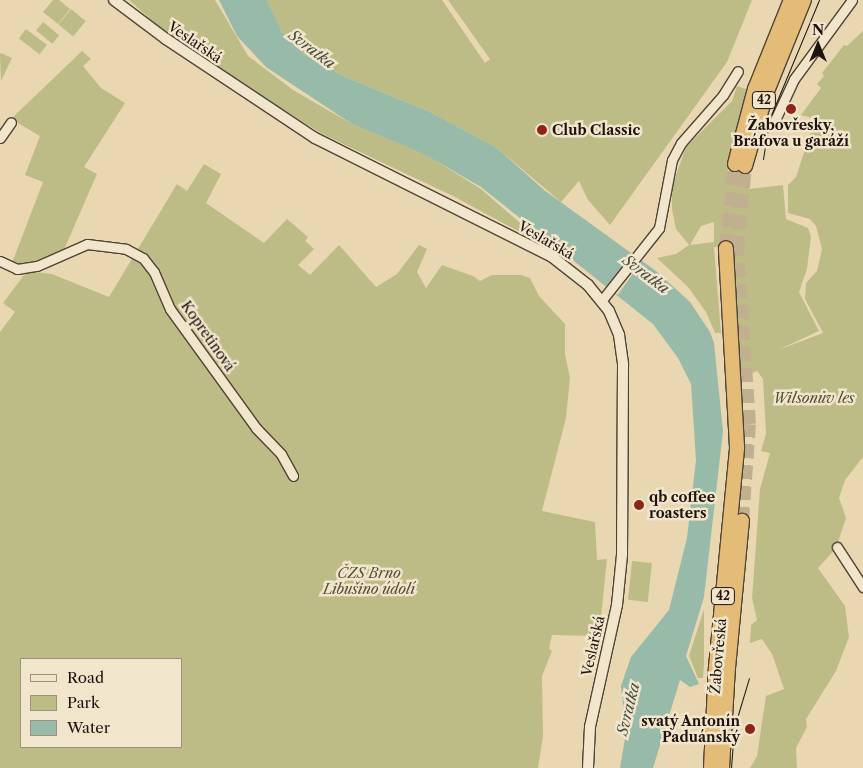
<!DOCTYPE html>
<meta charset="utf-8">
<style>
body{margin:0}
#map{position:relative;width:863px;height:768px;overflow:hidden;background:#e9d7b1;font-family:"Libre Caslon Text",serif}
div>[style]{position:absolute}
.green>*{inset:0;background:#bebc86;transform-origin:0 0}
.water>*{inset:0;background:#97baa9}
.pier>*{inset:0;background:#e9d7b1;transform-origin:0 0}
.trunk-tunnel>*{height:14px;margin-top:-7px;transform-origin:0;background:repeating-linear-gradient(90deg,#c0b090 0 14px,transparent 0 21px)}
.roads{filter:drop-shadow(1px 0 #514436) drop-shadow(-1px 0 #514436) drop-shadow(0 1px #514436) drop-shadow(0 -1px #514436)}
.minor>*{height:9px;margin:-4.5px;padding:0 4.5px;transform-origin:4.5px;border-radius:4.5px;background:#f1e5cc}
.tertiary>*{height:10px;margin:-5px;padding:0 5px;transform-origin:5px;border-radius:5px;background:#f1e5cc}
.trunk>*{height:14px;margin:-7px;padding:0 7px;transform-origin:7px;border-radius:7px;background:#e4bc78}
.tram>*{height:1px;margin:-0.5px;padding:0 0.5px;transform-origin:0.5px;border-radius:0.5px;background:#1e130d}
.dots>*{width:14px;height:14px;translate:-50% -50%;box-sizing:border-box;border:2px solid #f1e5cc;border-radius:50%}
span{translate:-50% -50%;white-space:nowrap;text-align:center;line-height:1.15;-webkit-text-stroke:5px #f1e5cc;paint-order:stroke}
.shield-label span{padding:1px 4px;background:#f1e5cc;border:1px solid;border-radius:4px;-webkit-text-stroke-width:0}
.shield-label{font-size:12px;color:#1e130d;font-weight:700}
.street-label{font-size:14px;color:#1e130d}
.poi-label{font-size:14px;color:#1e130d;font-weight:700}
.left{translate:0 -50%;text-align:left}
.right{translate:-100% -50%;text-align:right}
.park-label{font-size:14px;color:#564e37;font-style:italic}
.water-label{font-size:15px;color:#484d44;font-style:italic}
.legend{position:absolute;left:20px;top:658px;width:162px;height:90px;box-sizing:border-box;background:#f1e5cc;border:1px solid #9d9180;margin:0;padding:6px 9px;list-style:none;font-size:15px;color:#1e130d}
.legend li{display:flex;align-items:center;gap:10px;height:25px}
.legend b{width:25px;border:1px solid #9d9180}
.north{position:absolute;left:793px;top:20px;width:50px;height:50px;-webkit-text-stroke:4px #f1e5cc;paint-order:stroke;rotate:0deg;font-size:14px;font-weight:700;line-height:20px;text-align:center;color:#1e130d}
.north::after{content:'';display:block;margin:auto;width:18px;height:22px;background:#1e130d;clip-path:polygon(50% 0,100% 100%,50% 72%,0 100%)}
</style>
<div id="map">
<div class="green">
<i style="clip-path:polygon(53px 0,59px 0,70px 9px,58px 24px,43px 12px)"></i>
<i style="clip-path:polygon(129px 0,215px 0,248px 56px,293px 90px,352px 124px,425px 154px,481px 189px,526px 228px,572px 260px,453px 196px,324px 135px,228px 75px,157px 25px)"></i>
<i style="clip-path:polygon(267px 0,442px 0,485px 63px,490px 59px,448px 0,752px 0,727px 62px,610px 225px,588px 200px,579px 181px,561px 202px,497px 148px,430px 112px,343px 76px,304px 54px,282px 32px)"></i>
<i style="left:71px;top:9px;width:19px;height:20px;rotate:39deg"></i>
<i style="left:43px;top:22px;width:21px;height:11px;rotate:39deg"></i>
<i style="left:26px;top:29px;width:26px;height:12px;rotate:37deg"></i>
<i style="clip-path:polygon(evenodd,863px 31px,863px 457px,845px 480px,839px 498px,846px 518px,836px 548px,818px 568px,845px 606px,849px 637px,836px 671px,806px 719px,807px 727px,796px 748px,797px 768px,750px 768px,757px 756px,766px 696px,784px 689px,772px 654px,762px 639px,750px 643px,751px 625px,757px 620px,752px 598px,760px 489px,770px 453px,761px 451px,766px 434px,763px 379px,757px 371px,742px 377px,733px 294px,733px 248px,714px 247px,721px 333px,715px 333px,706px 312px,688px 287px,657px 258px,676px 254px,689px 245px,676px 229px,672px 209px,672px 187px,686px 147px,732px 101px,737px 86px,748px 90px,727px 173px,750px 180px,749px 189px,783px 185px,786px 219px,808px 228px,811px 237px,807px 269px,799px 292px,819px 331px,778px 350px,823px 333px,805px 299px,806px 283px,817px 271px,822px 249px,816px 226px,810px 219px,788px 213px,788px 185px,796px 177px,815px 119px,801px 115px,821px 88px,817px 84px,824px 76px,822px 73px,844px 45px,847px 46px,863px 31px,714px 222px,714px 242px,690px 245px,701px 226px,714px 222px)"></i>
<i style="clip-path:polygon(82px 51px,91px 59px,83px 66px,101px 88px,125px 103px,84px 167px,97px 174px,63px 252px,41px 263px,21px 266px,12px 263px,43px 182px,25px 175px,40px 136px,11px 119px)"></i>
<i style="clip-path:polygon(1px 53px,12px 58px,1px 81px,0 55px)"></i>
<i style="clip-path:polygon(evenodd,204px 164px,221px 174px,206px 203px,264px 243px,287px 219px,308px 237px,305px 241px,314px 249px,298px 265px,310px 275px,339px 245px,376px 287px,397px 274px,419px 245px,427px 249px,417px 272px,426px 288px,442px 265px,473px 276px,480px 281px,492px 275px,521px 275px,530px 278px,539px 296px,565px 324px,565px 354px,570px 378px,566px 418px,542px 511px,595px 522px,597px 560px,607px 559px,601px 617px,595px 626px,593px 636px,552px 635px,549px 649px,552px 651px,542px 676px,543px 736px,538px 768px,0 768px,0 332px,15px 312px,3px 303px,27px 271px,52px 274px,109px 297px,177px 184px,187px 191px,204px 164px,21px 659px,181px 659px,181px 747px,21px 747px,21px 659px)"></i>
<i style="left:632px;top:561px;width:20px;height:39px;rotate:6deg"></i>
<i style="clip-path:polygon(704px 609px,704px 664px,703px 678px,698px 678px,689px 656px)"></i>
</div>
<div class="water">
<i style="clip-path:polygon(219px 0,267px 0,282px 32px,304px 54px,343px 76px,430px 112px,497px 148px,544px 190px,656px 271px,690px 302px,710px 332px,714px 343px,723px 431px,704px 597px,686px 656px,699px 684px,690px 687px,680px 680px,653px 768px,620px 768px,626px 733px,621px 686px,631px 657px,669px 610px,687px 538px,696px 460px,691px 384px,678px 358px,653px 324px,481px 187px,424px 154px,352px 124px,266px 67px,237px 36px)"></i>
</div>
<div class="pier">
<i style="left:634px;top:251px;width:12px;height:45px;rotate:35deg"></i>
</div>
<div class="trunk-tunnel">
<i style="left:726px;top:248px;width:84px;rotate:-83.9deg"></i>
<i style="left:742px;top:521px;width:97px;rotate:-85.9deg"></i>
<i style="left:749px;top:424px;width:174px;rotate:-93.9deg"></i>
<i style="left:737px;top:250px;width:84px;rotate:-84.6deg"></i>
</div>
<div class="roads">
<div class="minor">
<i style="left:775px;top:120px;width:45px;rotate:-65.1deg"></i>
<i style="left:794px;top:79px;width:98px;rotate:-53.7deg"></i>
<i style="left:0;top:138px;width:19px;rotate:-55deg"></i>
<i style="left:0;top:261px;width:19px;rotate:25deg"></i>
<i style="left:17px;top:269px;width:20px;rotate:-9deg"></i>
<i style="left:37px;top:266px;width:55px;rotate:-23.7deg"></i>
<i style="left:87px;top:244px;width:39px;rotate:7deg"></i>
<i style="left:126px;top:249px;width:19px;rotate:28deg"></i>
<i style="left:143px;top:258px;width:18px;rotate:52deg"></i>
<i style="left:154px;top:272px;width:40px;rotate:66.6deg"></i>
<i style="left:170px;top:309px;width:147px;rotate:54.1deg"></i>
<i style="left:256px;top:428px;width:36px;rotate:46deg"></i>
<i style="left:281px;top:454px;width:25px;rotate:61deg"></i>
<i style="left:602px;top:300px;width:92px;rotate:-51.6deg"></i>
<i style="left:659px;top:228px;width:69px;rotate:-79.2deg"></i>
<i style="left:672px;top:160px;width:19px;rotate:-62deg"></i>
<i style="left:681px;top:143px;width:64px;rotate:-48.8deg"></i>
<i style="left:723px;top:95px;width:28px;rotate:-58deg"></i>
<i style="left:837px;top:547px;width:48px;rotate:57deg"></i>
</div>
<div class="tertiary">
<i style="left:114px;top:0;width:65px;rotate:36.9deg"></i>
<i style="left:166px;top:39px;width:179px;rotate:33.6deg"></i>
<i style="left:315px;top:138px;width:264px;rotate:26.6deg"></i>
<i style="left:551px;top:256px;width:47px;rotate:38.1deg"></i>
<i style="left:588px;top:285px;width:33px;rotate:51deg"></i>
<i style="left:609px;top:311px;width:26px;rotate:67deg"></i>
<i style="left:619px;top:335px;width:30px;rotate:82deg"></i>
<i style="left:623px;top:365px;width:190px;rotate:90.3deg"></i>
<i style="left:622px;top:555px;width:50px;rotate:95.7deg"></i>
<i style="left:617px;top:605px;width:125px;rotate:102.5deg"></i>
<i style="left:590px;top:727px;width:41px;rotate:92.8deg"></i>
</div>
<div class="trunk">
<i style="left:735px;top:164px;width:78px;rotate:-75.1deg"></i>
<i style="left:755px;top:89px;width:96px;rotate:-68deg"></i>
<i style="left:745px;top:166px;width:78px;rotate:-73.7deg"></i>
<i style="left:767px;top:91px;width:98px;rotate:-67.9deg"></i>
<i style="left:711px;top:768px;width:101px;rotate:-87.2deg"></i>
<i style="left:716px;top:667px;width:221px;rotate:-84.5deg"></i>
<i style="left:737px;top:447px;width:199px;rotate:-93.2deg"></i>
<i style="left:722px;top:768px;width:100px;rotate:-86.6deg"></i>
<i style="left:728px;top:668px;width:148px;rotate:-84.6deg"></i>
</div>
</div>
<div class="tram">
<i style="left:763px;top:159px;width:39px;rotate:-81deg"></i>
<i style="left:769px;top:120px;width:130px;rotate:-67.4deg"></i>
<i style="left:731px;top:768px;width:40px;rotate:-85.7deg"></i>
<i style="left:734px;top:728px;width:52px;rotate:-73.3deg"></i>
</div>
<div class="dots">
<i style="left:791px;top:109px;background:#8f2418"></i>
<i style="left:542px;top:130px;background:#8f2418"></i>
<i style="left:639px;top:505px;background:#8f2418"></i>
<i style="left:750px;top:729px;background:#8f2418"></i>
</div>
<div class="shield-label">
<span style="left:764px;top:100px">42</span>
<span style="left:723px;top:596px">42</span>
</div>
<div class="street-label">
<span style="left:195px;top:42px;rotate:34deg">Veslařská</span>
<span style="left:546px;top:240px;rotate:30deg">Veslařská</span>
<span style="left:208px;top:336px;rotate:55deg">Kopretinová</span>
<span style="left:593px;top:646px;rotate:-77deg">Veslařská</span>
<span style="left:718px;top:656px;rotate:-85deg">Žabovřeská</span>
</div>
<div class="poi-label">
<span style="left:791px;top:133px">Žabovřesky,<br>Bráfova u garáží</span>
<span class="left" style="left:552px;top:130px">Club Classic</span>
<span class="left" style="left:649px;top:505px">qb coffee<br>roasters</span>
<span class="right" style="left:740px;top:729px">svatý Antonín<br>Paduánský</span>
</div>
<div class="park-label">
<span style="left:814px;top:398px">Wilsonův les</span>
<span style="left:369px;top:581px">ČZS Brno<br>Libušino údolí</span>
</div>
<div class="water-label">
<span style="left:312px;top:49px;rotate:37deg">Svratka</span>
<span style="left:646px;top:274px;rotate:37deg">Svratka</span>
<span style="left:628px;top:709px;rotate:-76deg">Svratka</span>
</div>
<ul class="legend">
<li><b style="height:6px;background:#f1e5cc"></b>Road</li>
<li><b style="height:14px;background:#bebc86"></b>Park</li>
<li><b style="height:14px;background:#97baa9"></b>Water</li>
</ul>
<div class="north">N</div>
</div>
